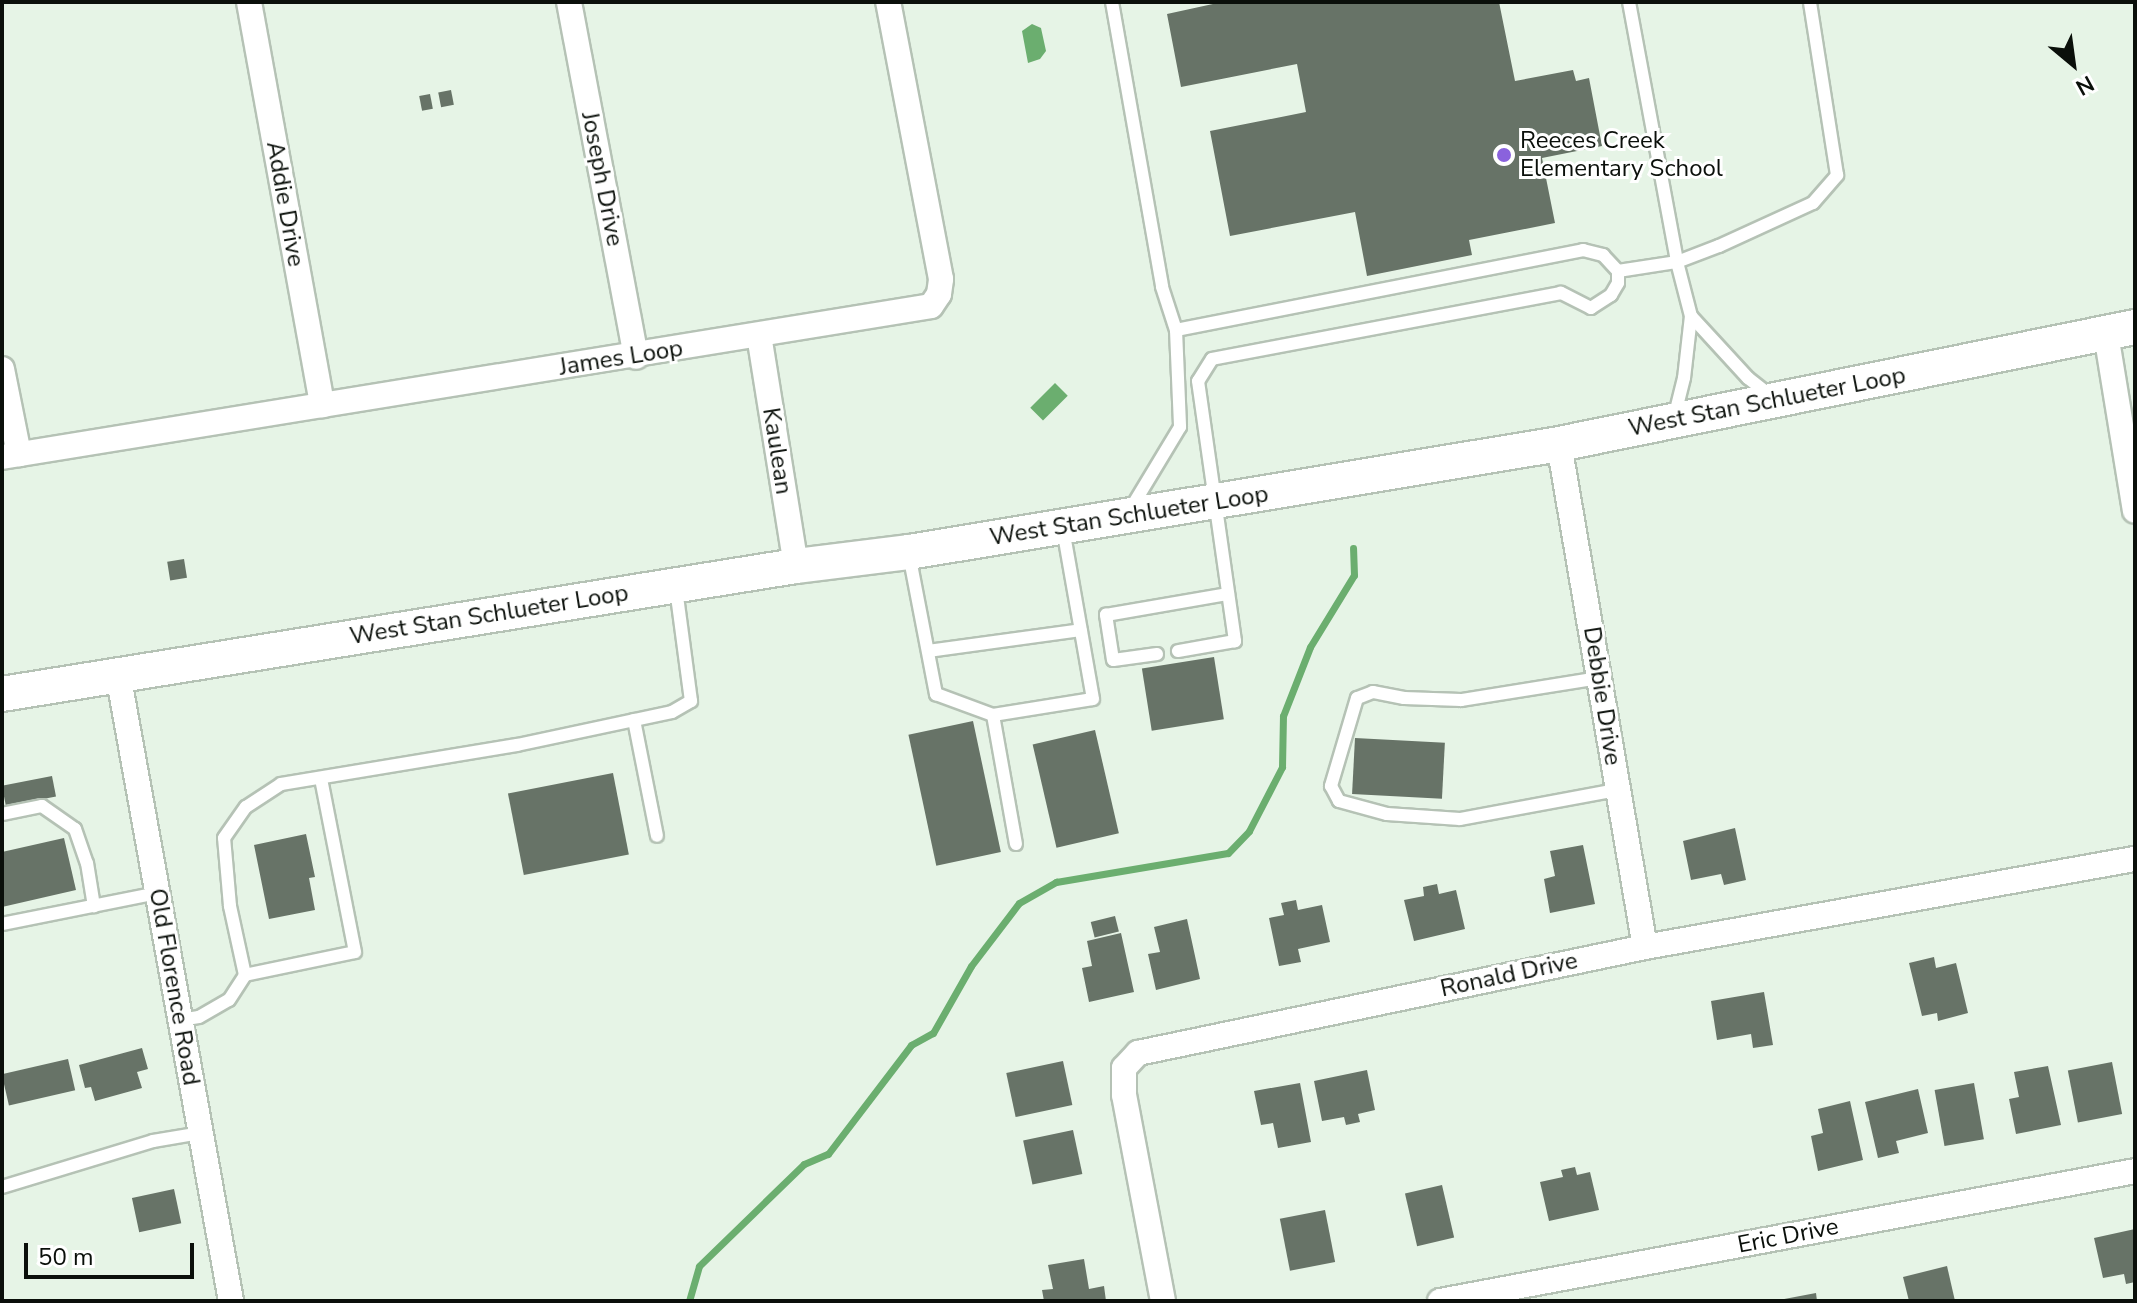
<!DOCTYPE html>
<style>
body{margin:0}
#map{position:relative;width:2137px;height:1303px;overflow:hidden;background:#e6f4e6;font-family:"Nunito Sans",sans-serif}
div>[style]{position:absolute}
.water>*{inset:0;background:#6bae6f;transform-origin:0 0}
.stream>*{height:7px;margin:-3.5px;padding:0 3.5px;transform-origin:3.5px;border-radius:3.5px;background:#6bae6f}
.building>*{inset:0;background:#677367;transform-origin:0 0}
.roads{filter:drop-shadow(2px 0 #b5c2b5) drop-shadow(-2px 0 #b5c2b5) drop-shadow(0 2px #b5c2b5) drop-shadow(0 -2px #b5c2b5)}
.service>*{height:12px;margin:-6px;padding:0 6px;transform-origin:6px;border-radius:6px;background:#fff}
.minor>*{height:24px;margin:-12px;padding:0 12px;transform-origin:12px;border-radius:12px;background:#fff}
.secondary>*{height:34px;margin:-17px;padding:0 17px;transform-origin:17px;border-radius:17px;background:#fff}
.dots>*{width:22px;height:22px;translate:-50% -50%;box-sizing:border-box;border:4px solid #fff;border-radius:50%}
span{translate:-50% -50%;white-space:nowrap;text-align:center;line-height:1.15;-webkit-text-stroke:6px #fff;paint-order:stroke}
.poi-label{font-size:24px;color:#0a0f0a}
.left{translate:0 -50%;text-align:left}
.street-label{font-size:24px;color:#0a0f0a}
.frame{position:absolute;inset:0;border:4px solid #0a0f0a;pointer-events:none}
.north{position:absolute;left:2033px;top:24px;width:80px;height:80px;-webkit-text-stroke:6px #fff;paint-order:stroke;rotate:151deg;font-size:22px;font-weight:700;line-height:32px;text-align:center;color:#0a0f0a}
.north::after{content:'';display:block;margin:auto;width:28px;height:36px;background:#0a0f0a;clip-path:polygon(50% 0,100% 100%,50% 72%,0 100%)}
.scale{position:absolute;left:24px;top:1243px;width:170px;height:36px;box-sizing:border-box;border:4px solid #0a0f0a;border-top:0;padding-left:10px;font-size:24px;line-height:28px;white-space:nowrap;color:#0a0f0a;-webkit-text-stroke:6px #fff;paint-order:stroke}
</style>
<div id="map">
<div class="water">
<i style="clip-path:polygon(1032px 24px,1041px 28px,1046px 51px,1040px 59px,1028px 63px,1022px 31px)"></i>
<i style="left:1055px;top:383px;width:18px;height:35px;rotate:45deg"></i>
</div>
<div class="stream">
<i style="left:689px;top:1301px;width:36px;rotate:-74deg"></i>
<i style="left:699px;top:1266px;width:146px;rotate:-44.2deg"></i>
<i style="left:804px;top:1164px;width:26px;rotate:-23deg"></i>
<i style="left:828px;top:1154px;width:137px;rotate:-52.7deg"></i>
<i style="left:911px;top:1045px;width:25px;rotate:-29deg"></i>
<i style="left:933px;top:1033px;width:77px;rotate:-60.4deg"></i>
<i style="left:971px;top:966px;width:79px;rotate:-52.7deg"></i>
<i style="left:1019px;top:903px;width:43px;rotate:-29.6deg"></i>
<i style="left:1056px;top:882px;width:174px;rotate:-9.6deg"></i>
<i style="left:1228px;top:853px;width:30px;rotate:-46deg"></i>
<i style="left:1249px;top:831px;width:72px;rotate:-62.7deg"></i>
<i style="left:1282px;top:767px;width:51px;rotate:-88.9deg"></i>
<i style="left:1283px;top:716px;width:74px;rotate:-68.6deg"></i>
<i style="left:1310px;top:647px;width:84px;rotate:-58.6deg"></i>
<i style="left:1354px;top:575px;width:27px;rotate:-92deg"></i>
</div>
<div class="building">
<i style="clip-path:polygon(1222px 2px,1499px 2px,1515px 81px,1573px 70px,1576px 81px,1589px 78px,1602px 146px,1542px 158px,1555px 223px,1469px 240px,1472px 255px,1367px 276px,1355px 212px,1230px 236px,1210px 131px,1306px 112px,1297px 64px,1181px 87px,1167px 14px)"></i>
<i style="left:451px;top:90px;width:15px;height:13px;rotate:79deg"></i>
<i style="left:430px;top:94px;width:15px;height:11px;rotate:79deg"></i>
<i style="left:184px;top:559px;width:19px;height:17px;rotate:81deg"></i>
<i style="left:1214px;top:657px;width:63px;height:73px;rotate:81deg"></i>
<i style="left:973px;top:721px;width:134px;height:66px;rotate:78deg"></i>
<i style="left:1095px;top:730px;width:106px;height:64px;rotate:77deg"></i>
<i style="left:1355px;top:738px;width:90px;height:56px;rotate:3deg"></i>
<i style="left:613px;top:773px;width:83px;height:107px;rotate:79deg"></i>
<i style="left:52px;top:776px;width:21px;height:51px;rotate:79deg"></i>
<i style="clip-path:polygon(1735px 828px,1746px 880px,1724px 885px,1721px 874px,1691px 880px,1683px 841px)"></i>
<i style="clip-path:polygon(306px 834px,315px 877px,309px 878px,315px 910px,269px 919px,254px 845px)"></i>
<i style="clip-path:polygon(64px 838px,76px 890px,2px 907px,2px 852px)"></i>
<i style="clip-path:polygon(1583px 845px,1595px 904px,1550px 913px,1544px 879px,1555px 876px,1550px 851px)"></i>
<i style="clip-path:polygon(1437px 884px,1439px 894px,1456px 890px,1465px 929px,1414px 941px,1404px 900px,1424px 896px,1423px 887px)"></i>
<i style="clip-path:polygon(1296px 900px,1298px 910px,1322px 905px,1330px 942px,1298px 949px,1301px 962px,1279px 966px,1269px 918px,1284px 915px,1281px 903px)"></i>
<i style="left:1115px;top:916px;width:16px;height:25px;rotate:76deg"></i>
<i style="clip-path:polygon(1187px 919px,1200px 979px,1156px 990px,1148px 954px,1160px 952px,1154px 927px)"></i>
<i style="clip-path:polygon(1121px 933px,1134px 992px,1089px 1002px,1082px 968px,1092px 966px,1087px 941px)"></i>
<i style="clip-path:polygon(1934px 957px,1936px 968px,1956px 963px,1968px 1013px,1938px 1021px,1937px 1013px,1922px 1016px,1909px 963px)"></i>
<i style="clip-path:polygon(1764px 992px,1773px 1045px,1753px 1048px,1751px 1034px,1717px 1040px,1711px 1001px)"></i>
<i style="clip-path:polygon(142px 1048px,148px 1069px,137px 1072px,142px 1088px,95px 1101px,91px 1087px,85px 1088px,79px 1065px)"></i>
<i style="left:68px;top:1059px;width:32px;height:68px;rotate:77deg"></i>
<i style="left:1063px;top:1061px;width:45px;height:58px;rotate:78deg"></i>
<i style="left:2112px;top:1062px;width:53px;height:45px;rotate:79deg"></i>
<i style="clip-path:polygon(2048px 1066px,2061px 1125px,2016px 1134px,2009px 1099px,2019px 1097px,2014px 1072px)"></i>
<i style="clip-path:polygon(1367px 1070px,1375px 1110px,1358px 1114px,1360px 1122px,1346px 1125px,1344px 1117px,1322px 1121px,1314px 1081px)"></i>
<i style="clip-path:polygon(1300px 1083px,1311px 1142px,1278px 1148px,1273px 1123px,1261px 1125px,1254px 1091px)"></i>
<i style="left:1974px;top:1083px;width:57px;height:40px;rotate:80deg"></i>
<i style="clip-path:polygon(1918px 1089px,1928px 1133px,1896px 1141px,1899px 1153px,1878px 1158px,1865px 1102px)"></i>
<i style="clip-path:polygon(1850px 1101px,1863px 1160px,1818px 1171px,1811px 1136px,1823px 1133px,1818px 1109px)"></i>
<i style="left:1073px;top:1130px;width:45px;height:51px;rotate:78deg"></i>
<i style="clip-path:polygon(1575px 1167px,1577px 1175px,1590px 1172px,1599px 1210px,1549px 1221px,1540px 1182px,1563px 1177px,1561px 1170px)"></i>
<i style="left:1442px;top:1185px;width:54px;height:38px;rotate:77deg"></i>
<i style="left:174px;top:1189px;width:35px;height:43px;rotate:78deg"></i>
<i style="left:1325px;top:1210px;width:53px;height:46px;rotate:79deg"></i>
<i style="clip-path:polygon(2135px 1229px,2135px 1282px,2126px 1284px,2124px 1274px,2103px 1278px,2094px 1238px)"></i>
<i style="clip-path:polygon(1084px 1259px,1089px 1289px,1104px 1286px,1106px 1301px,1044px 1301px,1042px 1290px,1053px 1289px,1048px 1265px)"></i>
<i style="clip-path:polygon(1947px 1266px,1955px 1301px,1909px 1301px,1903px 1277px)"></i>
<i style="clip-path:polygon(1816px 1293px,1817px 1301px,1780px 1301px,1779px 1300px)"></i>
</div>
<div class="roads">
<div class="service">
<i style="left:1112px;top:2px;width:289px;rotate:80deg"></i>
<i style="left:1162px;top:287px;width:45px;rotate:72deg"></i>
<i style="left:1176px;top:330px;width:97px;rotate:87.6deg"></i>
<i style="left:1180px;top:427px;width:97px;rotate:121.1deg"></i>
<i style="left:1629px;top:2px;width:264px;rotate:79.5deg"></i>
<i style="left:1677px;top:262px;width:56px;rotate:75.5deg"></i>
<i style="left:1691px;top:316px;width:62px;rotate:96.4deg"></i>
<i style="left:1684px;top:378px;width:38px;rotate:104deg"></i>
<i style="left:1618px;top:271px;width:60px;rotate:-8.7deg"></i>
<i style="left:1677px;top:262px;width:45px;rotate:-20.9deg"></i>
<i style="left:1719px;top:246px;width:103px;rotate:-24.6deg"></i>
<i style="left:1813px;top:203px;width:37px;rotate:-49deg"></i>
<i style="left:1837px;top:175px;width:175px;rotate:-98.9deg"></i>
<i style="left:1691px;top:316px;width:84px;rotate:47.4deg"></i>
<i style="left:1748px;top:378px;width:29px;rotate:38deg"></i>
<i style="left:1176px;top:330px;width:415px;rotate:-11.1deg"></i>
<i style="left:1583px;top:250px;width:21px;rotate:14deg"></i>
<i style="left:1603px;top:255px;width:22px;rotate:47deg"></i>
<i style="left:1618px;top:271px;width:12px;rotate:90deg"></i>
<i style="left:1618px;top:283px;width:14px;rotate:120deg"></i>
<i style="left:1611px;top:295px;width:24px;rotate:147deg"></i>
<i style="left:1591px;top:308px;width:34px;rotate:-153deg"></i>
<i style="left:1561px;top:293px;width:355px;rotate:169.3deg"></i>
<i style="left:1212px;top:359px;width:26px;rotate:122deg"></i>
<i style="left:1198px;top:381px;width:263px;rotate:81.9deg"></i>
<i style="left:1235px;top:641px;width:58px;rotate:170deg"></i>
<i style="left:909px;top:554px;width:143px;rotate:79.1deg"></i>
<i style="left:936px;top:694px;width:61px;rotate:20.2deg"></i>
<i style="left:993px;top:715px;width:101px;rotate:-9.1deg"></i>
<i style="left:1093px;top:699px;width:173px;rotate:-100deg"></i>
<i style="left:928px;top:651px;width:154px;rotate:-7.8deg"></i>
<i style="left:1157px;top:654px;width:44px;rotate:172.2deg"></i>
<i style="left:1113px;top:660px;width:46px;rotate:-98.8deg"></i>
<i style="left:1106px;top:615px;width:124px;rotate:-9.8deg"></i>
<i style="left:1599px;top:678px;width:140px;rotate:170.9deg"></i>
<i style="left:1461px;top:700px;width:57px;rotate:-178deg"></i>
<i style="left:1404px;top:698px;width:32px;rotate:-169deg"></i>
<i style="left:1373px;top:692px;width:17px;rotate:159deg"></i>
<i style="left:1357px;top:698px;width:92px;rotate:106.5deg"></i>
<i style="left:1331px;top:786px;width:17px;rotate:62deg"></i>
<i style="left:1339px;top:801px;width:50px;rotate:15.2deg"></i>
<i style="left:1387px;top:814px;width:73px;rotate:3.9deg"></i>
<i style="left:1460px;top:819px;width:160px;rotate:-10.5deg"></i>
<i style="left:993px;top:715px;width:131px;rotate:79.9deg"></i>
<i style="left:634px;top:720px;width:118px;rotate:78.8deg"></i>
<i style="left:2px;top:814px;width:41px;rotate:-11.3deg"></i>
<i style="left:42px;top:806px;width:40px;rotate:34.9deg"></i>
<i style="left:75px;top:829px;width:36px;rotate:71deg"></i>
<i style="left:87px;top:863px;width:44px;rotate:80.8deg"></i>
<i style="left:2px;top:924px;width:158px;rotate:-11.3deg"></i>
<i style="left:245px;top:975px;width:112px;rotate:-11.8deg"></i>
<i style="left:355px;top:952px;width:177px;rotate:-101.1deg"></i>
<i style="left:180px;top:1020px;width:19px;rotate:-9deg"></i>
<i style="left:199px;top:1017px;width:34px;rotate:-30deg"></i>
<i style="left:229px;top:1000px;width:30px;rotate:-57deg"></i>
<i style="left:245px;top:975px;width:71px;rotate:-102.3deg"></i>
<i style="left:230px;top:906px;width:68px;rotate:-95deg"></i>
<i style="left:224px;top:838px;width:38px;rotate:-55deg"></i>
<i style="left:246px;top:807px;width:42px;rotate:-33.3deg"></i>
<i style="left:281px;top:784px;width:239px;rotate:-9.4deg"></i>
<i style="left:517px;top:745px;width:158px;rotate:-12deg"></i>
<i style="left:672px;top:712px;width:22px;rotate:-30deg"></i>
<i style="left:691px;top:701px;width:114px;rotate:-97.6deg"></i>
<i style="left:2px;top:1187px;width:158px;rotate:-16.9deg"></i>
<i style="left:153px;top:1141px;width:49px;rotate:-9.5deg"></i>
</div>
<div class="minor">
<i style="left:249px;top:2px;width:410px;rotate:79.7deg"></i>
<i style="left:569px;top:2px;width:361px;rotate:79.3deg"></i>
<i style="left:2106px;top:334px;width:179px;rotate:80.7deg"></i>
<i style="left:759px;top:335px;width:234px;rotate:80.9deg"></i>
<i style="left:2px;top:369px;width:87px;rotate:78.7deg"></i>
<i style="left:1559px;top:444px;width:510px;rotate:80.3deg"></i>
<i style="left:2px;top:457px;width:941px;rotate:-9.23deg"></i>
<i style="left:931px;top:306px;width:14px;rotate:-56deg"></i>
<i style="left:939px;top:294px;width:15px;rotate:-82deg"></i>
<i style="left:941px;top:279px;width:282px;rotate:-100.8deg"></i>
<i style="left:118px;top:674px;width:637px;rotate:79.78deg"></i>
<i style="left:1163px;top:1301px;width:210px;rotate:-100.7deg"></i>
<i style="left:1124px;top:1095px;width:27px;rotate:-90deg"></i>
<i style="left:1124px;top:1068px;width:21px;rotate:-47deg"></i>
<i style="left:1138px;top:1053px;width:518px;rotate:-11.81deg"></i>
<i style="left:1645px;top:947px;width:498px;rotate:-10.2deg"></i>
<i style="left:1440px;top:1301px;width:707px;rotate:-10.59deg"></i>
</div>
<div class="secondary">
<i style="left:2px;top:694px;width:804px;rotate:-9.16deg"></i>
<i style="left:796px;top:566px;width:114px;rotate:-7.1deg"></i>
<i style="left:909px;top:552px;width:659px;rotate:-9.43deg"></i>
<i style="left:1559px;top:444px;width:588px;rotate:-11.48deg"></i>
</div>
</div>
<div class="dots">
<i style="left:1504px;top:155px;background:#8a62dd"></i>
</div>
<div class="poi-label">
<span class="left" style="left:1520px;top:155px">Reeces Creek<br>Elementary School</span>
</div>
<div class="street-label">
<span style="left:602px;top:179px;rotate:79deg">Joseph Drive</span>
<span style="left:285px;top:204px;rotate:80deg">Addie Drive</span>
<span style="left:621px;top:358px;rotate:-9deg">James Loop</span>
<span style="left:1767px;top:402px;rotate:-11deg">West Stan Schlueter Loop</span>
<span style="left:777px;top:451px;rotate:81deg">Kaulean</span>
<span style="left:1129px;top:516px;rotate:-9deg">West Stan Schlueter Loop</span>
<span style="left:489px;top:615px;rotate:-9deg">West Stan Schlueter Loop</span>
<span style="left:1602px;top:696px;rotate:81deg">Debbie Drive</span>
<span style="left:1509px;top:975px;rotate:-12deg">Ronald Drive</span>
<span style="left:174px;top:987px;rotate:80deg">Old Florence Road</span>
<span style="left:1788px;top:1236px;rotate:-11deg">Eric Drive</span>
</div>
<div class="frame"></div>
<div class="north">N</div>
<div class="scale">50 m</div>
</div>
